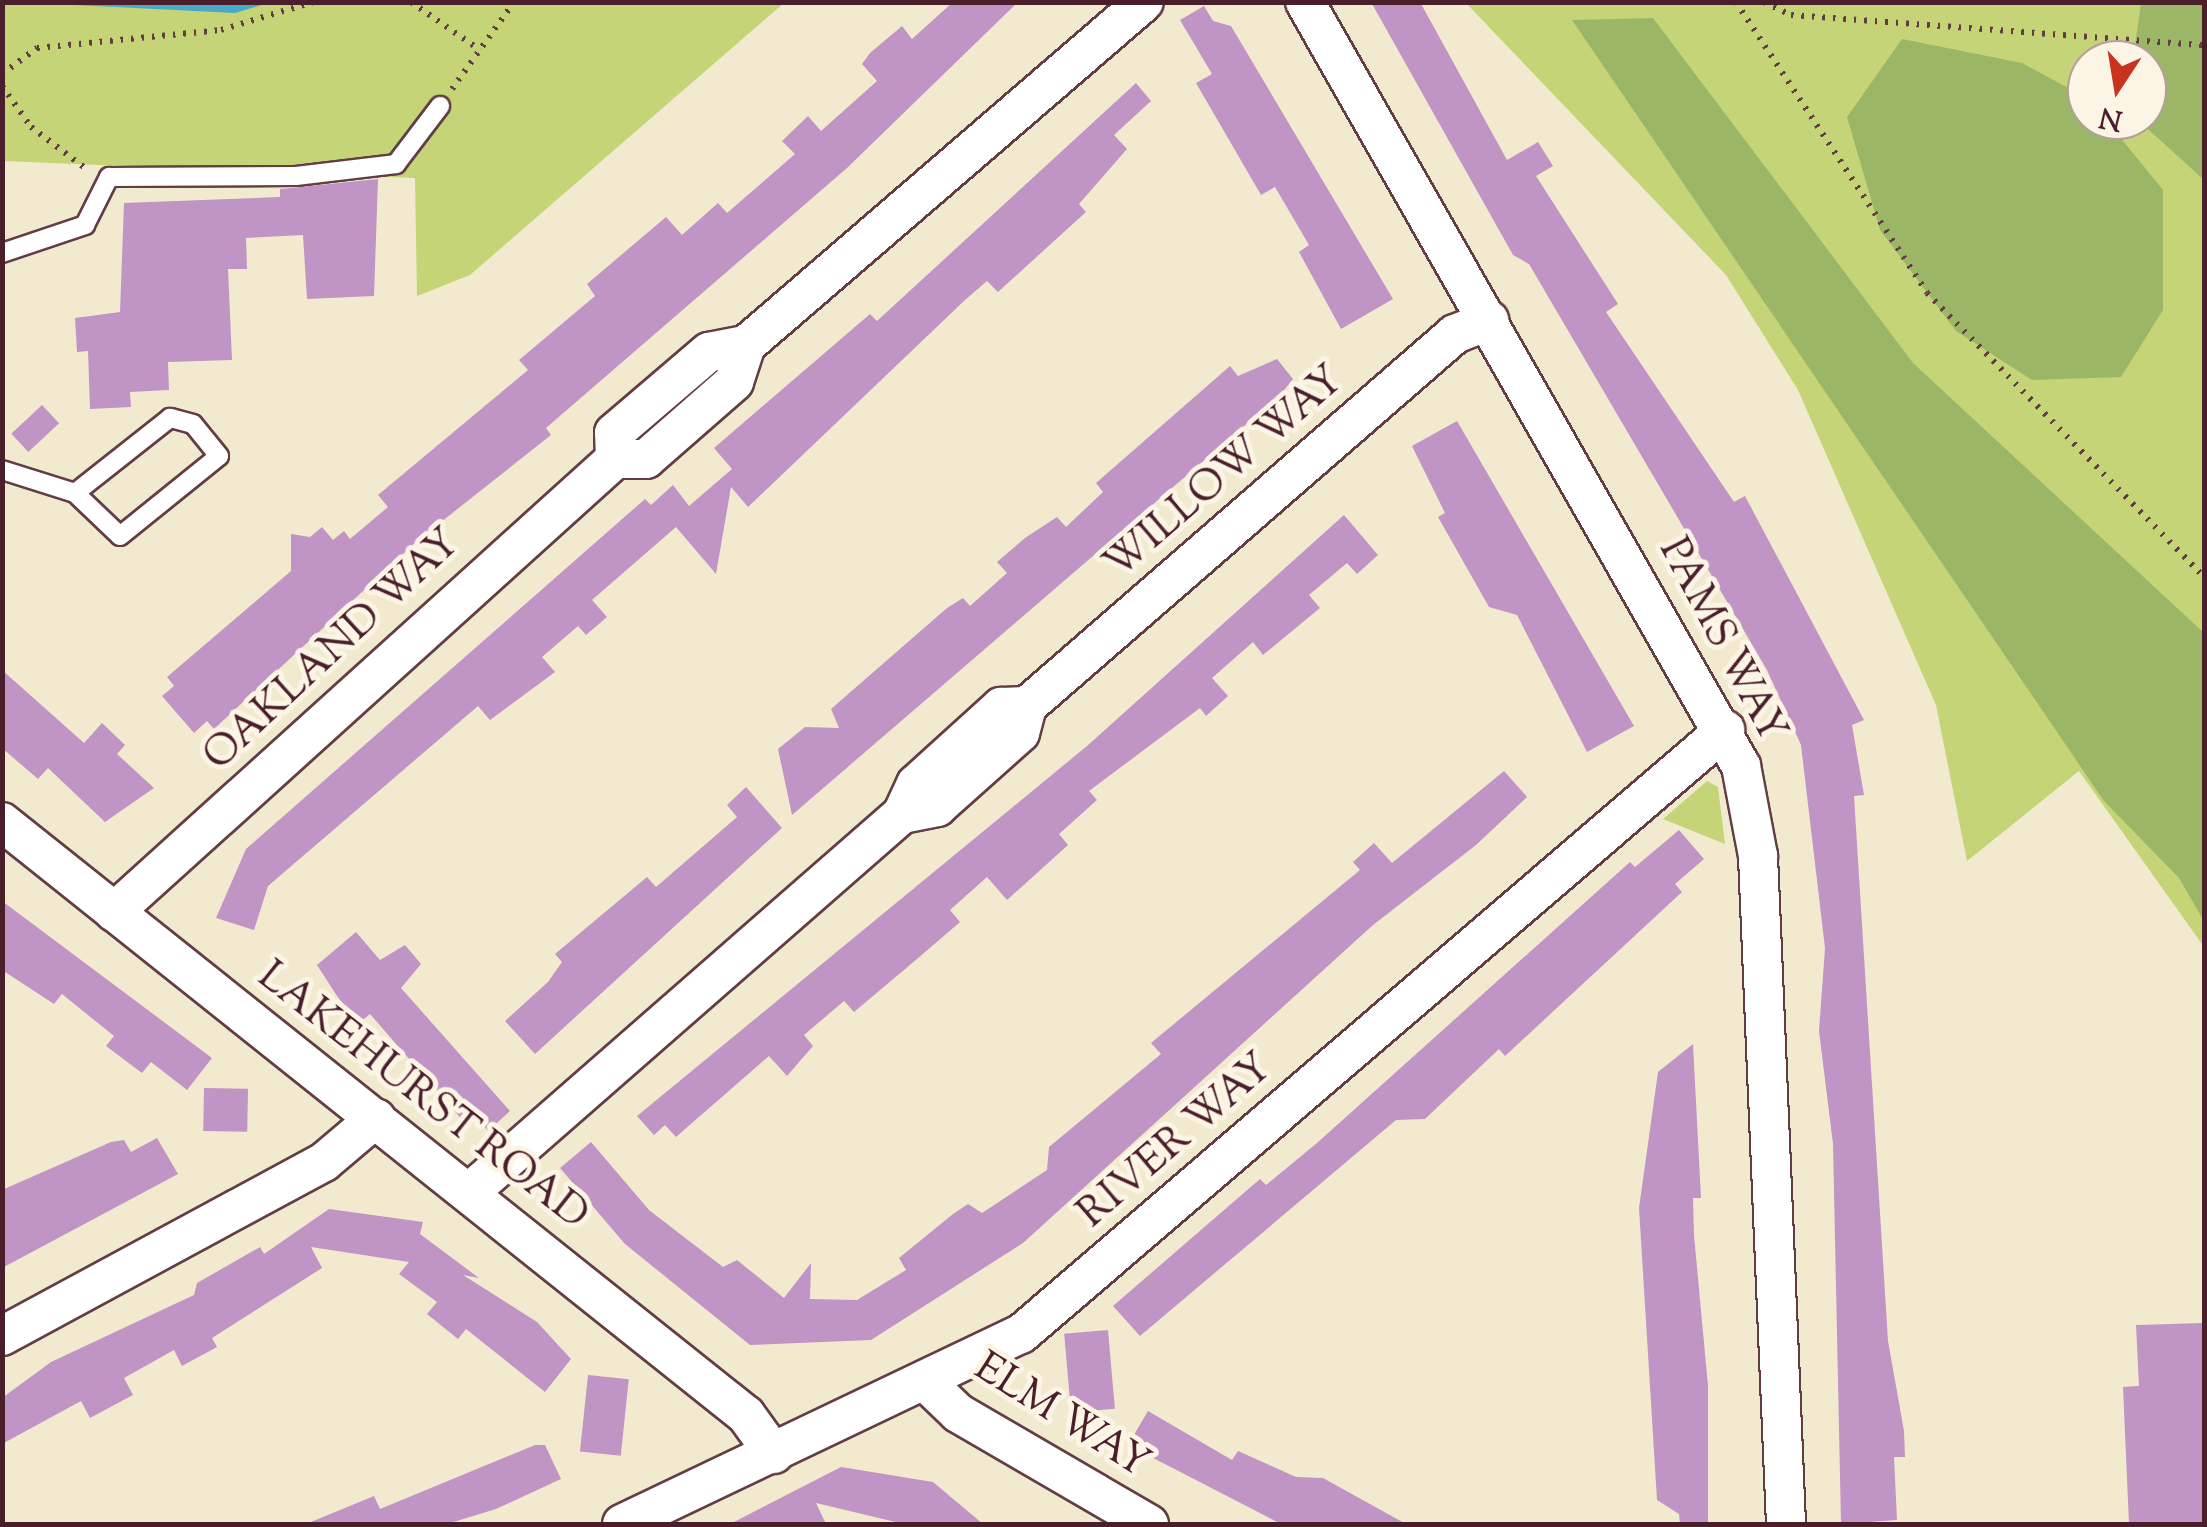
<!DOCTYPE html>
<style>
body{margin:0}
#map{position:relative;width:2207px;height:1527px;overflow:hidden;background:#f1eacf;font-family:"Sorts Mill Goudy",serif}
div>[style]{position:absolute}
.green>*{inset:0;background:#c5d476}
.forest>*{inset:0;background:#9cb667}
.water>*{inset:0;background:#48aac7}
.building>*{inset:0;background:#c194c6;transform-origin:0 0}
.path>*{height:6px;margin-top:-3px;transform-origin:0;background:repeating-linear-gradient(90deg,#633d44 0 2.5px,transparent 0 10.5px)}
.roads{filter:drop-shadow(2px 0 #633d44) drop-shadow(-2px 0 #633d44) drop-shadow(0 2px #633d44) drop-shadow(0 -2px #633d44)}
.service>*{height:18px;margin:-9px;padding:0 9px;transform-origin:9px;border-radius:9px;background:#fff}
.minor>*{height:38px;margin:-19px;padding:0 19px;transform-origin:19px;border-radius:19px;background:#fff}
span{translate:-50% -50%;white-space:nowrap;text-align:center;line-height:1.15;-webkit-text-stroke:10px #fcf5e5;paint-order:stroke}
.street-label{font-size:42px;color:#4a1f2b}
.frame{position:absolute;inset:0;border:5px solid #4a1f2b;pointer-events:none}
.north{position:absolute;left:2067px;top:40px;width:100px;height:100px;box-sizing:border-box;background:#fcf5e5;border:2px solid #b59f9b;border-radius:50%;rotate:192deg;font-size:28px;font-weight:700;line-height:40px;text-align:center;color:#4a1f2b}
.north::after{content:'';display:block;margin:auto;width:35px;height:45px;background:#c8321e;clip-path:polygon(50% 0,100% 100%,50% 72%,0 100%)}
</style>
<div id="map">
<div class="green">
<i style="clip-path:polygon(3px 3px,784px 3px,470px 275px,417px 296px,415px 178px,3px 161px)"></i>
<i style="clip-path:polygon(evenodd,1466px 3px,2204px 3px,2204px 947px,2079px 771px,1967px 861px,1936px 705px,1798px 390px,1726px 275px,1466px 3px,2087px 60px,2147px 60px,2147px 120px,2087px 120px,2087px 60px)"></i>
<i style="clip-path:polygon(1707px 781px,1718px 787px,1725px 844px,1663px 819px)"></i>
</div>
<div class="forest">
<i style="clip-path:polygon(2141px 3px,2204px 3px,2204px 180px,2138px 120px,2147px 120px,2147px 60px,2133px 60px)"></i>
<i style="clip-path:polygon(1653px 18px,1913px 363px,2204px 633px,2204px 921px,2179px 878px,2104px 801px,1572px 20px)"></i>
<i style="clip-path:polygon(1902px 39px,2022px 63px,2087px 98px,2087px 120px,2106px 120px,2163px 190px,2163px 310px,2121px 377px,2032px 380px,1956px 331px,1880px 230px,1847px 117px)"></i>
</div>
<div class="water">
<i style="clip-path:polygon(35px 3px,268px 2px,268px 3px,235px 13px)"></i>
</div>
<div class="building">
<i style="clip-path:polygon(953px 2px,1018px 2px,847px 168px,546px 428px,551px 435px,417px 541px,214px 729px,207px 721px,194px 733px,162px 696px,174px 686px,167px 677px,291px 571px,291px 534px,310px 537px,322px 527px,333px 540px,344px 531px,350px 539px,388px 507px,378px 495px,528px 370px,519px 360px,595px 296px,587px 284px,666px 217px,682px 235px,718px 203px,727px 213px,795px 154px,782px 141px,808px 116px,821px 131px,877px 81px,862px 64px,870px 53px,902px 26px,912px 39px)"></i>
<i style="clip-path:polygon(1371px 2px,1420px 2px,1507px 160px,1538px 142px,1553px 166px,1536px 176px,1618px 304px,1606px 312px,1734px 502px,1745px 496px,1864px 720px,1852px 725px,1864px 795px,1854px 796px,1888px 1341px,1904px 1431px,1905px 1457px,1894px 1457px,1897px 1520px,1841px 1524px,1833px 1144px,1819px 1031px,1825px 948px,1801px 745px,1767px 670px,1529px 264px,1513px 255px)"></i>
<i style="clip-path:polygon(1204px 6px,1213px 21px,1231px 26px,1393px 299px,1341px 329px,1299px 252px,1309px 245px,1275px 187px,1261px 195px,1196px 83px,1212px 74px,1180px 20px)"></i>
<i style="clip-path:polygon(1136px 83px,1151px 101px,1114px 135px,1127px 149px,1079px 204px,1086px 212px,998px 292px,987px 281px,965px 300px,748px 507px,731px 487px,716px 574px,676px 527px,592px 600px,607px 617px,586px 635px,578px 626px,542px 657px,555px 672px,490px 720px,478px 706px,268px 886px,254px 930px,216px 918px,246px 849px,645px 499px,651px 505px,673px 485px,689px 506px,732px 469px,714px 448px,870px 314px,877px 321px)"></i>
<i style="clip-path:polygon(378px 179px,374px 296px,307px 299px,303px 235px,246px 238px,247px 269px,228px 269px,232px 360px,168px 362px,169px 390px,130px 392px,131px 407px,90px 409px,88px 351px,77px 352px,75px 318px,120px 312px,124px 203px,280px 197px,280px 189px)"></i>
<i style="clip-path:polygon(1277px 359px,1293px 379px,1280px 395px,792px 815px,778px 749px,805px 727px,839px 728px,831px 709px,947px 608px,963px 598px,970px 606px,1007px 573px,997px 562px,1025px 538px,1057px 517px,1066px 527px,1103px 492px,1096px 483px,1230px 366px,1238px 376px)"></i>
<i style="left:42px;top:405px;width:25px;height:42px;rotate:47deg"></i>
<i style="clip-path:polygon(1457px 421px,1634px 726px,1587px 752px,1517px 615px,1489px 607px,1438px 517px,1445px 513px,1412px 446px)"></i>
<i style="clip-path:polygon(1344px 515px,1378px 555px,1357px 574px,1347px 563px,1309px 595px,1320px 608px,1263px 655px,1253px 642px,1212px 678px,1228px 696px,1206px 716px,1200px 708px,1089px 791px,1097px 800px,1059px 834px,1068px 845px,1007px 900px,987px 877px,950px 910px,960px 922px,917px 959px,854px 1012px,844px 1001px,804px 1035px,813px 1046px,787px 1076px,769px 1056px,676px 1137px,665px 1125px,654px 1135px,637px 1116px,1087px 746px)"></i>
<i style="clip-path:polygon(2px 670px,84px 743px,102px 723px,125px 745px,117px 754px,154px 788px,105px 822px,48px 768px,38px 779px,2px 748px)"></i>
<i style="clip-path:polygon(1504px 771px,1527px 797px,1476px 845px,1373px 925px,1023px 1243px,871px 1340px,750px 1345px,625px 1244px,560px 1168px,591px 1142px,649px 1210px,723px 1267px,737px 1260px,784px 1298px,811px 1263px,810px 1299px,857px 1300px,906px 1270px,899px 1258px,953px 1214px,968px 1204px,982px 1213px,1047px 1170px,1049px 1147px,1161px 1054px,1151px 1043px,1360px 870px,1353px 862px,1374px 843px,1392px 863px)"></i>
<i style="clip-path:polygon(746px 787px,782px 828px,535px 1054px,505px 1021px,548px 982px,562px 962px,555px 954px,647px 877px,656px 887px,707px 843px,737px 817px,727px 805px)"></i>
<i style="clip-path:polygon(1679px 830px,1704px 859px,1675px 884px,1682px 892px,1505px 1056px,1499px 1049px,1425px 1119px,1396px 1120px,1140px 1336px,1113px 1306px,1260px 1179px,1266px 1185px,1317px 1143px,1630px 862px,1635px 867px)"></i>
<i style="clip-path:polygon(2px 901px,212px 1058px,187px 1090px,151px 1062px,142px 1073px,106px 1046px,114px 1036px,62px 994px,54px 1004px,2px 970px)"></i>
<i style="clip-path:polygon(356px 932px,380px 960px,405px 945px,421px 964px,401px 988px,510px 1111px,488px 1131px,473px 1114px,464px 1122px,370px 1014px,359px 1023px,337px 996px,317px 965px)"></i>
<i style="clip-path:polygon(1693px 1044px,1701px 1198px,1693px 1198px,1694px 1235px,1708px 1386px,1708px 1524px,1680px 1524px,1679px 1514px,1657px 1500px,1639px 1208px,1658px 1072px)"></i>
<i style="left:204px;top:1088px;width:44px;height:43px;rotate:1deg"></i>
<i style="clip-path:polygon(157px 1138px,178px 1174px,2px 1268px,2px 1190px,111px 1142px,124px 1140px,131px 1152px)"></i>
<i style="clip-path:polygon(329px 1209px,423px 1222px,420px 1234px,479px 1278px,463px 1275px,537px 1322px,571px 1359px,545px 1392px,466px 1329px,458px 1339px,427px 1314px,437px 1302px,399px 1274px,409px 1262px,311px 1247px,322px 1268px,212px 1338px,217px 1347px,182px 1366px,174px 1350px,124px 1378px,133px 1395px,90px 1418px,81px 1401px,2px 1444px,2px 1398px,51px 1362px,194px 1295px,197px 1283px,260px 1247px,264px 1254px)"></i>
<i style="clip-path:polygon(2204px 1323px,2204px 1524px,2129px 1524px,2123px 1387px,2139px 1386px,2136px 1325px)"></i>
<i style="left:1108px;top:1330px;width:79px;height:44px;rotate:85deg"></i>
<i style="left:588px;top:1375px;width:41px;height:77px;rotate:6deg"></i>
<i style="clip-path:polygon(1148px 1411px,1232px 1460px,1238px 1451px,1296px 1477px,1323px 1478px,1406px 1524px,1281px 1524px,1128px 1445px)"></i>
<i style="clip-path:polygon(535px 1445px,545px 1445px,561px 1479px,496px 1509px,447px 1524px,306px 1524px,374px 1496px,380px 1509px)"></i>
<i style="clip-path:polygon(841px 1467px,933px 1482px,983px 1524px,904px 1524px,816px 1503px,826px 1524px,730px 1524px)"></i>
</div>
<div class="path">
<i style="left:411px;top:2px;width:84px;rotate:34.8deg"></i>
<i style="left:1736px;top:2px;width:348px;rotate:56.7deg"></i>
<i style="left:1927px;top:293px;width:397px;rotate:45.7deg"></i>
<i style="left:1764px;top:2px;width:30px;rotate:26deg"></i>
<i style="left:1791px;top:15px;width:414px;rotate:4.2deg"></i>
<i style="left:2px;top:74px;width:44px;rotate:-36.6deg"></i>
<i style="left:37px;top:48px;width:185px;rotate:-5.6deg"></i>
<i style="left:221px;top:30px;width:96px;rotate:-16.9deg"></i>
<i style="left:2px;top:86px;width:50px;rotate:54.7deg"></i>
<i style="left:31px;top:127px;width:73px;rotate:37.2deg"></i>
<i style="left:452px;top:89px;width:107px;rotate:-54.5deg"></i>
</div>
<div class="roads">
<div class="service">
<i style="left:2px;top:253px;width:88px;rotate:-18.6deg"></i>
<i style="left:85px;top:225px;width:54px;rotate:-63.4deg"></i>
<i style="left:109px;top:177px;width:187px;rotate:-0.3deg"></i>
<i style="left:296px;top:176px;width:101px;rotate:-6.8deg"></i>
<i style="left:396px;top:164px;width:73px;rotate:-52.8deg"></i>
<i style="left:2px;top:470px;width:77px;rotate:17.5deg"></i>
<i style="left:75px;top:493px;width:62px;rotate:43.7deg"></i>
<i style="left:120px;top:536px;width:127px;rotate:-38.9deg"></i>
<i style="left:219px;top:456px;width:41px;rotate:-129.1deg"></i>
<i style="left:193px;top:424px;width:24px;rotate:-165deg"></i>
<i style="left:170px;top:418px;width:121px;rotate:141.7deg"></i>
</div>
<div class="minor">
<i style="left:1305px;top:2px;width:880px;rotate:60.29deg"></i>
<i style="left:1741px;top:766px;width:92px;rotate:79.3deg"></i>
<i style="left:1758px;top:856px;width:669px;rotate:87.6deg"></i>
<i style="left:615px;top:459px;width:26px;rotate:-92deg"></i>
<i style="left:614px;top:433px;width:125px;rotate:-40.5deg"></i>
<i style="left:709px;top:352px;width:38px;rotate:-11deg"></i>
<i style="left:746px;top:345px;width:525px;rotate:-40.76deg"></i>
<i style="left:902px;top:814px;width:36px;rotate:-11deg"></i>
<i style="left:937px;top:807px;width:111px;rotate:-41.7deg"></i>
<i style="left:1020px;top:733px;width:28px;rotate:-75deg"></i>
<i style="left:1027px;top:706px;width:567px;rotate:-41deg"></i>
<i style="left:1455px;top:334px;width:37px;rotate:-22deg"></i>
<i style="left:2px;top:822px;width:951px;rotate:38.56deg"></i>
<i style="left:746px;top:1415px;width:48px;rotate:54.3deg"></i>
<i style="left:114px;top:912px;width:675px;rotate:-42.12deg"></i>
<i style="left:615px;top:459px;width:31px"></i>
<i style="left:646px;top:459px;width:117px;rotate:-41.2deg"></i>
<i style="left:734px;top:382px;width:39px;rotate:-72deg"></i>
<i style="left:471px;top:1191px;width:573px;rotate:-41.18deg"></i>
<i style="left:902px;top:814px;width:33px;rotate:-65deg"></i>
<i style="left:916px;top:784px;width:115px;rotate:-42.2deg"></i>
<i style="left:1001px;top:707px;width:26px;rotate:-2deg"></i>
<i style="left:2px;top:1336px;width:366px;rotate:-28.4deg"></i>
<i style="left:324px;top:1162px;width:68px;rotate:-40.2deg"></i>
<i style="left:928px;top:1384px;width:42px;rotate:44deg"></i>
<i style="left:958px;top:1413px;width:221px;rotate:30.2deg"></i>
<i style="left:622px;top:1524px;width:442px;rotate:-25.5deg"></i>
<i style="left:1021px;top:1334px;width:928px;rotate:-40.63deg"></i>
</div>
</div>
<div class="street-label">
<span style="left:1225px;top:474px;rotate:-41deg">WILLOW WAY</span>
<span style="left:1721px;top:641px;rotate:62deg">PAMS WAY</span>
<span style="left:333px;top:651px;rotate:-43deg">OAKLAND WAY</span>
<span style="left:422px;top:1097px;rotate:38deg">LAKEHURST ROAD</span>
<span style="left:1176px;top:1142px;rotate:-41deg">RIVER WAY</span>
<span style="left:1061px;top:1417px;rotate:32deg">ELM WAY</span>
</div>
<div class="frame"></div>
<div class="north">N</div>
</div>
